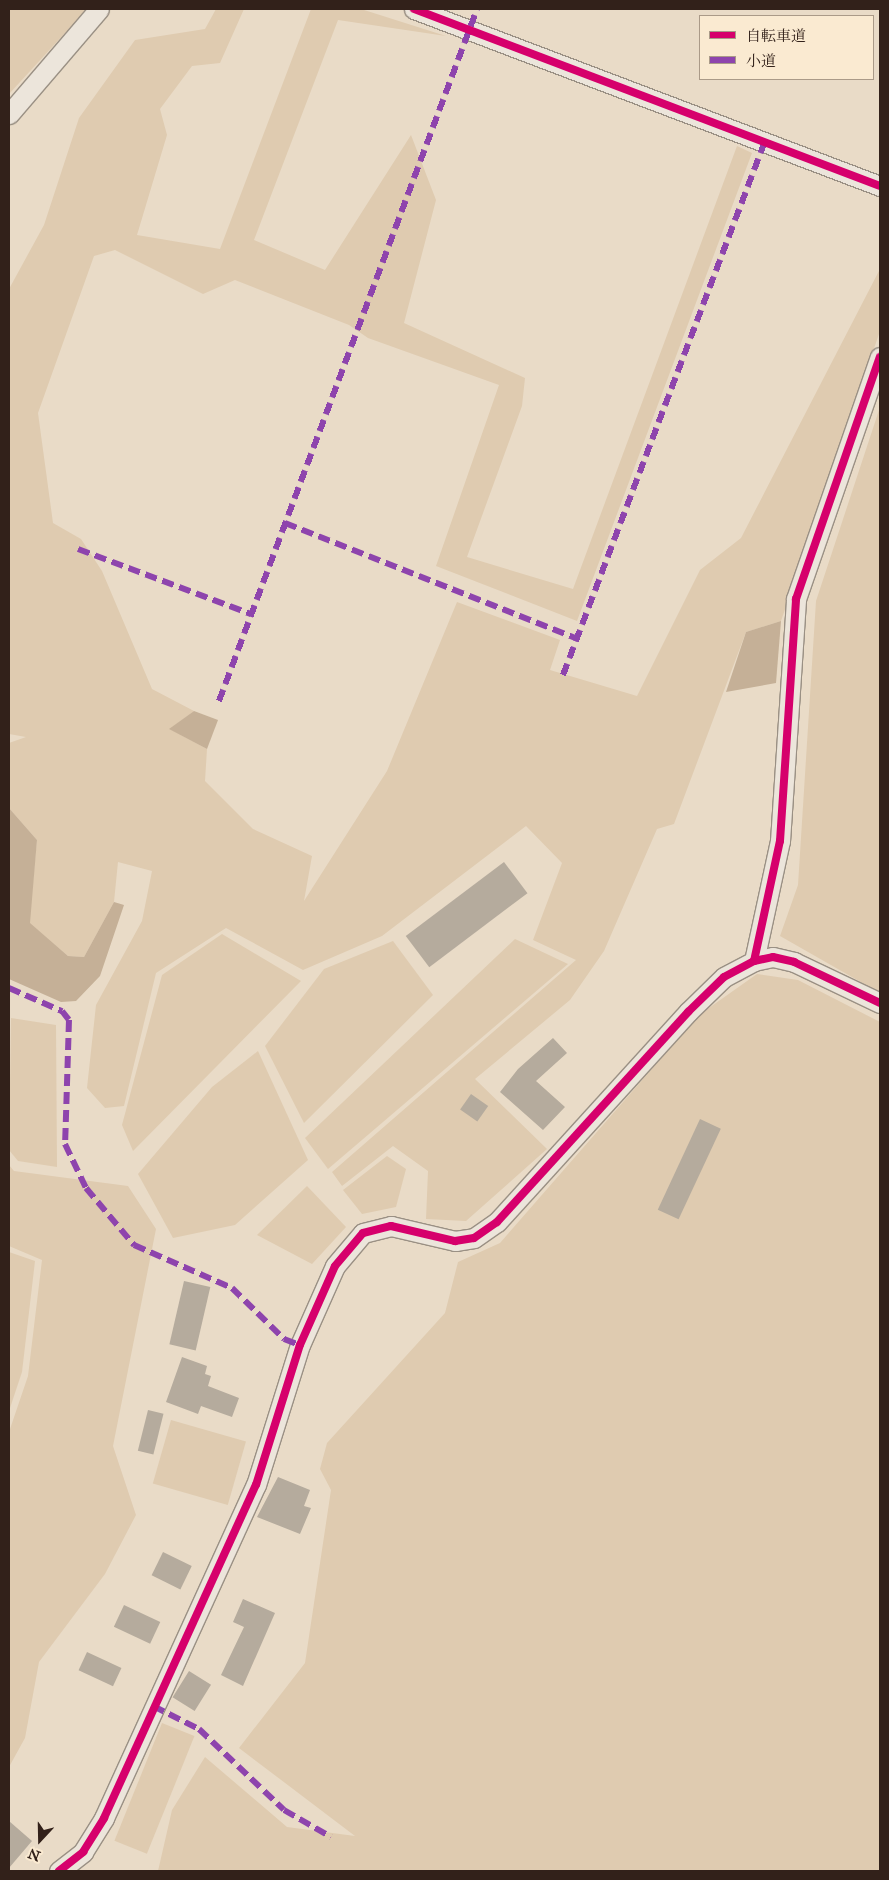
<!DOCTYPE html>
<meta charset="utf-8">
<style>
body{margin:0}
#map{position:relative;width:889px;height:1880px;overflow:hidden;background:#e9dbc7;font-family:"IM FELL Great Primer","Noto Serif JP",serif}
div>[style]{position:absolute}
.green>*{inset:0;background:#dfcbb0;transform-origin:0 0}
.water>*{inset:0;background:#c5b097}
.building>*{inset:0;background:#b5ab9d;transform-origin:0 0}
.roads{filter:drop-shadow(1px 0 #9a9084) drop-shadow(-1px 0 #9a9084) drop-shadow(0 1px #9a9084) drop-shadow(0 -1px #9a9084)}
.minor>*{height:19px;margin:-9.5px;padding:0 9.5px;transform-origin:9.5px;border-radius:9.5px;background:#ece5db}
.quiet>*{height:6px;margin-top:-3px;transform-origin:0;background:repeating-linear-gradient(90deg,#8e44ad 0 12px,transparent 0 18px)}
.cycleway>*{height:8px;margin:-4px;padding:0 4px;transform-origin:4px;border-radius:4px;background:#d6006c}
span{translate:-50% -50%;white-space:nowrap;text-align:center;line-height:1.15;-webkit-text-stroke:4px #faead1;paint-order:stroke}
.frame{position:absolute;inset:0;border:10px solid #32211a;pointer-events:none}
.legend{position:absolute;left:699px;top:15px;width:175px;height:65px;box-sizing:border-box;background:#faead1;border:1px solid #aa9a88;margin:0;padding:6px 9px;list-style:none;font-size:15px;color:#32211a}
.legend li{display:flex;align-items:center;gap:10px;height:25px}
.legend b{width:25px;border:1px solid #aa9a88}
.north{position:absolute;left:15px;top:1815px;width:50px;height:50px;-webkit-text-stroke:4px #faead1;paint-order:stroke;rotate:201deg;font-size:14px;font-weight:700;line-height:20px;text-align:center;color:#32211a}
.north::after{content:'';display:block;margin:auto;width:18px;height:22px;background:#32211a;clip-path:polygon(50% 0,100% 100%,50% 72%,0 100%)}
</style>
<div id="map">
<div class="green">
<i style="clip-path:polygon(9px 9px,87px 9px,9px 94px)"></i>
<i style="clip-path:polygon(216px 9px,244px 9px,220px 63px,192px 66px,160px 109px,167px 135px,137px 235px,220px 249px,311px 9px,361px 9px,446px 36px,338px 20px,254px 240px,325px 270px,411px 135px,436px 200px,404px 323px,525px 378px,522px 406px,467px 557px,573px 589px,737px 146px,752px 153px,577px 621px,436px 566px,499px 385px,368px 338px,349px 325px,235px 280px,203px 294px,115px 250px,94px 256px,38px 413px,53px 523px,81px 539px,102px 571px,152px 689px,194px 711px,170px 729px,207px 749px,205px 781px,253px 829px,312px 856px,304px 901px,387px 771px,457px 602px,560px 640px,550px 670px,637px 696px,700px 570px,741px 538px,880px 269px,880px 331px,781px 621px,746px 632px,674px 824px,657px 829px,604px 951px,570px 1000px,475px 1079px,547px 1149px,466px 1221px,426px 1219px,428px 1171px,393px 1146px,342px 1186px,332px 1172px,576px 960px,533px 940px,562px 863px,526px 826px,382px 936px,303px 970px,226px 928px,156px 973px,124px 1106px,105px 1108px,87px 1088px,96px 1005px,142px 921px,152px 871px,118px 862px,114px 902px,84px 957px,68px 956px,29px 923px,37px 840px,9px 808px,9px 743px,26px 737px,9px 734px,9px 289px,44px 225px,79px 118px,135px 40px,205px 29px)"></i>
<i style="clip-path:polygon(880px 407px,880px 993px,780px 936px,798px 885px,816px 601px)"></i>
<i style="clip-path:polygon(222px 934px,301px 981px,133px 1151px,122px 1125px,162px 975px)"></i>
<i style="clip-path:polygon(515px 939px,568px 964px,328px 1169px,305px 1138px)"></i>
<i style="clip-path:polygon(393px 941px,433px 995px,304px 1123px,265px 1046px,324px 969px)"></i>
<i style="clip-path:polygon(757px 974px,798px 980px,880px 1022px,880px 1871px,158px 1871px,172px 1810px,205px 1757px,287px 1827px,355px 1836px,239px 1748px,305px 1663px,331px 1490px,320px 1469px,327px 1443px,445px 1313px,458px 1262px,500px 1243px,699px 1015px)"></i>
<i style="clip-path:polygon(11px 1018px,56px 1025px,57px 1167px,18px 1161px,9px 1150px)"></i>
<i style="clip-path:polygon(258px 1051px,308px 1160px,235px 1225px,173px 1238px,138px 1174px,212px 1087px)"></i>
<i style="clip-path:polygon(387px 1156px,406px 1169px,396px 1207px,362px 1214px,343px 1190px)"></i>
<i style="clip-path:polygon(9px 1165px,14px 1171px,128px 1186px,156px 1229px,113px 1446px,136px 1515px,105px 1574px,39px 1662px,25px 1738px,9px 1767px,9px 1432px,28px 1376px,42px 1260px,9px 1246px)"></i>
<i style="clip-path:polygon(307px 1186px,346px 1227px,312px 1264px,257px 1235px)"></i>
<i style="clip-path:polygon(9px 1252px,35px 1261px,22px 1372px,9px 1411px)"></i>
<i style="left:171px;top:1420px;width:78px;height:66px;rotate:16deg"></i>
<i style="left:162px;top:1723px;width:35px;height:127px;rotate:22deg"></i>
</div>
<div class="water">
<i style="clip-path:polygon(781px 621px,776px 683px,726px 692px,746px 632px)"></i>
<i style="clip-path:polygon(194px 711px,218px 720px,207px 749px,169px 729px)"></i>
<i style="clip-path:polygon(9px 808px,37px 840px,30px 923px,68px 956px,84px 957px,114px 902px,124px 905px,100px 976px,76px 1001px,61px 1002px,9px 979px)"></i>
</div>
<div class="building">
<i style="left:504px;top:862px;width:39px;height:123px;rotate:53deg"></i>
<i style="clip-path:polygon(553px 1038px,567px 1053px,536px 1081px,565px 1107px,543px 1130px,500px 1092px,518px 1069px)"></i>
<i style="left:471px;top:1094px;width:21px;height:19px;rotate:35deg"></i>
<i style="left:700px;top:1119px;width:23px;height:100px;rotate:25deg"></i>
<i style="left:184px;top:1281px;width:27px;height:65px;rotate:13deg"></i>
<i style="clip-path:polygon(182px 1357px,207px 1366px,205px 1374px,211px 1376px,208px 1386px,239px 1398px,232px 1417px,201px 1406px,198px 1414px,166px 1402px)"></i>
<i style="left:148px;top:1410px;width:16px;height:42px;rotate:14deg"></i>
<i style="clip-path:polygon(278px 1477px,310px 1490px,304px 1506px,311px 1508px,300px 1534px,257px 1517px)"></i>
<i style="left:163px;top:1552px;width:32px;height:26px;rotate:26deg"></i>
<i style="clip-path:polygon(243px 1599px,275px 1613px,243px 1686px,221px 1675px,244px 1627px,233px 1622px)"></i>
<i style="left:124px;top:1605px;width:40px;height:24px;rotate:25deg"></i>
<i style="left:87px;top:1652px;width:38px;height:20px;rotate:25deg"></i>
<i style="left:189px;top:1671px;width:26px;height:31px;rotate:32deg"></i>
<i style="clip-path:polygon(9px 1821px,32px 1841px,9px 1868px)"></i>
</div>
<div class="roads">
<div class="minor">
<i style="left:414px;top:9px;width:498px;rotate:20.8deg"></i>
<i style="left:9px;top:114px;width:138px;rotate:-49.4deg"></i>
<i style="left:754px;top:961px;width:123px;rotate:-77.8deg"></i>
<i style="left:780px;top:841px;width:243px;rotate:-86.2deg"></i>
<i style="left:796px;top:599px;width:256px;rotate:-70.9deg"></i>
<i style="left:59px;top:1871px;width:31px;rotate:-38deg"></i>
<i style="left:83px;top:1852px;width:40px;rotate:-58deg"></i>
<i style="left:104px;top:1818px;width:366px;rotate:-65.5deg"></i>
<i style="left:256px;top:1485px;width:147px;rotate:-72.6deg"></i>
<i style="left:300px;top:1345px;width:86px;rotate:-66.1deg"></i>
<i style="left:335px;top:1266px;width:43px;rotate:-49.7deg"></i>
<i style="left:363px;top:1233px;width:29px;rotate:-14deg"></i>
<i style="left:391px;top:1226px;width:66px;rotate:13.2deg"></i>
<i style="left:455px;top:1241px;width:19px;rotate:-9deg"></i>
<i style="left:474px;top:1238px;width:28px;rotate:-35deg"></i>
<i style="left:497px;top:1222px;width:284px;rotate:-47.7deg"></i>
<i style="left:688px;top:1012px;width:50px;rotate:-44.2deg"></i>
<i style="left:724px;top:977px;width:34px;rotate:-28deg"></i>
<i style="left:754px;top:961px;width:19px;rotate:-12deg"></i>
<i style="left:773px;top:957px;width:22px;rotate:13deg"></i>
<i style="left:794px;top:962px;width:95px;rotate:25.5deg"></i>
</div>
</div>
<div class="quiet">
<i style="left:285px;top:523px;width:315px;rotate:21.6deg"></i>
<i style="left:78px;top:549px;width:185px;rotate:20.6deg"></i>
<i style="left:563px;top:675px;width:571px;rotate:-69.28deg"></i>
<i style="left:219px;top:701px;width:739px;rotate:-69.55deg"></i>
<i style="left:9px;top:988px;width:58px;rotate:23.5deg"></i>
<i style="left:62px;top:1011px;width:11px;rotate:52deg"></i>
<i style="left:69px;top:1020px;width:124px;rotate:91.8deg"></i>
<i style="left:65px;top:1144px;width:49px;rotate:64.5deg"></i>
<i style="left:86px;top:1188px;width:75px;rotate:49.9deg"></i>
<i style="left:134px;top:1245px;width:107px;rotate:23.7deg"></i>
<i style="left:232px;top:1288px;width:73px;rotate:44.4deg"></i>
<i style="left:284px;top:1339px;width:17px;rotate:21deg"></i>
<i style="left:153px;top:1706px;width:51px;rotate:26.6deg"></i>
<i style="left:199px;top:1729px;width:117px;rotate:43.6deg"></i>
<i style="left:284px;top:1810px;width:54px;rotate:29.9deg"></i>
</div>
<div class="cycleway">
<i style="left:414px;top:9px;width:498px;rotate:20.8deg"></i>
<i style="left:754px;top:961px;width:123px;rotate:-77.8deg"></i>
<i style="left:780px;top:841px;width:243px;rotate:-86.2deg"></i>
<i style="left:796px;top:599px;width:256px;rotate:-70.9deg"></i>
<i style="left:59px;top:1871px;width:31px;rotate:-38deg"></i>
<i style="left:83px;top:1852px;width:40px;rotate:-58deg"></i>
<i style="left:104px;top:1818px;width:366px;rotate:-65.5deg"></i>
<i style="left:256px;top:1485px;width:147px;rotate:-72.6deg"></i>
<i style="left:300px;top:1345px;width:86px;rotate:-66.1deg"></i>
<i style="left:335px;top:1266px;width:43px;rotate:-49.7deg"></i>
<i style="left:363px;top:1233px;width:29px;rotate:-14deg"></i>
<i style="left:391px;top:1226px;width:66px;rotate:13.2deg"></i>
<i style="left:455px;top:1241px;width:19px;rotate:-9deg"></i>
<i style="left:474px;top:1238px;width:28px;rotate:-35deg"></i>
<i style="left:497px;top:1222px;width:284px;rotate:-47.7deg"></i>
<i style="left:688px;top:1012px;width:50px;rotate:-44.2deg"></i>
<i style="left:724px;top:977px;width:34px;rotate:-28deg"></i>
<i style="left:754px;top:961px;width:19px;rotate:-12deg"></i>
<i style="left:773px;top:957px;width:22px;rotate:13deg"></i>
<i style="left:794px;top:962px;width:95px;rotate:25.5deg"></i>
</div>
<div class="frame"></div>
<ul class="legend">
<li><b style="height:6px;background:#d6006c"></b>自転車道</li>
<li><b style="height:6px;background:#8e44ad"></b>小道</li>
</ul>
<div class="north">N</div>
</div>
